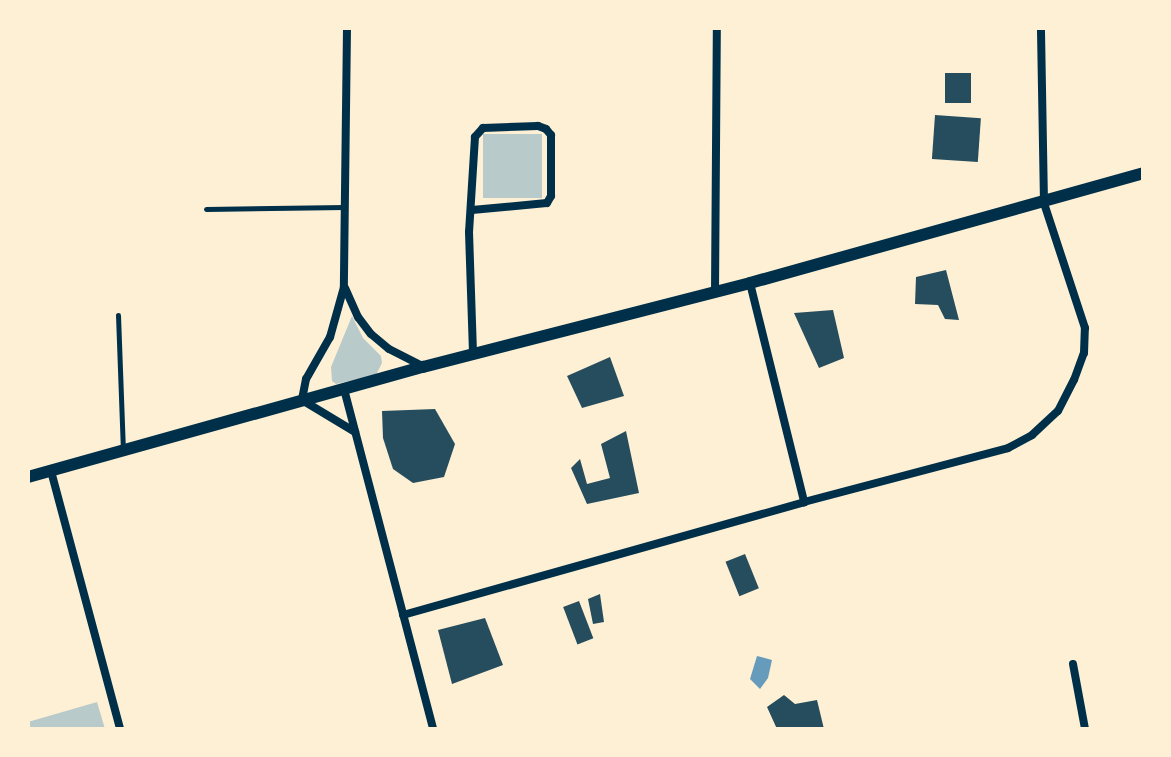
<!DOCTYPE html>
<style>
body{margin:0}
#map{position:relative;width:1171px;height:757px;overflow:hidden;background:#fdf0d5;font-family:Quicksand,sans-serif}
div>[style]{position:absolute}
.green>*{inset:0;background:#b9caca;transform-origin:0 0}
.water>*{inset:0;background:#669bbc}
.building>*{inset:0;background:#264d5e;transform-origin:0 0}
.service>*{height:5px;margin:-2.5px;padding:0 2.5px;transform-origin:2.5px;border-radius:2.5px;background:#003049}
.minor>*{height:8px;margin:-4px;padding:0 4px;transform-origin:4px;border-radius:4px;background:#003049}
.tertiary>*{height:12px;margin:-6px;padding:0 6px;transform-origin:6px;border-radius:6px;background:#003049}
span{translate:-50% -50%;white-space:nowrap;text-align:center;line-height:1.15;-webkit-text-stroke:6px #fdf0d5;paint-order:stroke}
.frame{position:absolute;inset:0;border:30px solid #fdf0d5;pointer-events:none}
</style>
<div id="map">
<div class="green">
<i style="left:483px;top:134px;width:59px;height:64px"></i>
<i style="clip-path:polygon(352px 316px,363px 338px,381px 356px,382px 363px,376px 375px,336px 384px,332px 381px,331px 367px)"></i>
<i style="clip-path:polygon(97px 702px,105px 729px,28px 729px,28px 722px)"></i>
</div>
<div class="water">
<i style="clip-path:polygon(757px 656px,772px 660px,768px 678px,760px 689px,750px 679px)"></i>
</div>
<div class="building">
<i style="left:945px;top:73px;width:26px;height:30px"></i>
<i style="left:935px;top:115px;width:46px;height:44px;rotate:4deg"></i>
<i style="clip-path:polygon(946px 270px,959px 320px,945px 319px,938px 305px,915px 304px,916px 277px)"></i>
<i style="clip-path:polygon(833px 310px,844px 358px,819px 368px,794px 313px)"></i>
<i style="clip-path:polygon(610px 357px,624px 396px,582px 408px,567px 376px)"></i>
<i style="clip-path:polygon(435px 409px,455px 444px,444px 477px,413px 483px,393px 469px,383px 438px,382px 411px)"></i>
<i style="clip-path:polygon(626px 431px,639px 493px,587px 504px,571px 468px,580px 459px,587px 484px,610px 478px,601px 444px)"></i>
<i style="left:745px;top:554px;width:37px;height:21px;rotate:68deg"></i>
<i style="clip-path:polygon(600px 594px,604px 622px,593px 624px,588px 599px)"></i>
<i style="left:579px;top:601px;width:40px;height:17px;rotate:69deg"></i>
<i style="clip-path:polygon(485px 618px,503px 665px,452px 684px,438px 630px)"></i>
<i style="clip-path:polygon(784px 695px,795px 704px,817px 700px,824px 729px,777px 729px,767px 707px)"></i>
</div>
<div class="service">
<i style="left:206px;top:209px;width:139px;rotate:-0.8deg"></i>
<i style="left:118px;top:315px;width:135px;rotate:87.9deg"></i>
</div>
<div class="minor">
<i style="left:347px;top:28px;width:259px;rotate:90.7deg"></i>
<i style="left:344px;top:287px;width:52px;rotate:105.6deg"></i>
<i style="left:330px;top:337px;width:48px;rotate:119.7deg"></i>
<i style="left:306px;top:379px;width:21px;rotate:101deg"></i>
<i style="left:302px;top:400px;width:62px;rotate:31.1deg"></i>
<i style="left:472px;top:210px;width:75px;rotate:-5.3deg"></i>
<i style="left:547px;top:203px;width:8px;rotate:-60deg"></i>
<i style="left:551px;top:196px;width:61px;rotate:-90deg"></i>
<i style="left:551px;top:135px;width:8px;rotate:-130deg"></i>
<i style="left:546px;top:129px;width:9px;rotate:-159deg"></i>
<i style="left:538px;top:126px;width:55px;rotate:177.9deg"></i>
<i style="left:483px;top:128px;width:12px;rotate:132deg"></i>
<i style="left:475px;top:137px;width:95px;rotate:93.6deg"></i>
<i style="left:469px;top:232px;width:122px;rotate:88.1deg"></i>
<i style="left:750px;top:283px;width:226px;rotate:76.1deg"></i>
<i style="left:345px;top:288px;width:32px;rotate:66deg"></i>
<i style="left:358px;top:317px;width:21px;rotate:53deg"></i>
<i style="left:371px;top:334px;width:23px;rotate:40deg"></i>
<i style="left:389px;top:349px;width:37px;rotate:27deg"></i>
<i style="left:715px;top:292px;width:264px;rotate:-89.6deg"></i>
<i style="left:344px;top:389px;width:351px;rotate:75.3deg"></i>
<i style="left:51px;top:471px;width:267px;rotate:75deg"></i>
<i style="left:403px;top:615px;width:417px;rotate:-15.7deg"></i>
<i style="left:804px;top:502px;width:211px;rotate:-14.8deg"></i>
<i style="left:1008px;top:448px;width:27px;rotate:-28deg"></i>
<i style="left:1032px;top:435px;width:35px;rotate:-43deg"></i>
<i style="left:1058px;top:411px;width:35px;rotate:-63deg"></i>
<i style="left:1074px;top:380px;width:29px;rotate:-70deg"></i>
<i style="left:1084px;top:353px;width:25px;rotate:-88deg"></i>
<i style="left:1085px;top:328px;width:132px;rotate:-108.2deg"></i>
<i style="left:1044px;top:203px;width:175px;rotate:-91deg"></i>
<i style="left:1073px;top:664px;width:66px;rotate:79.5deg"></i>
</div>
<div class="tertiary">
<i style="left:28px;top:477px;width:410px;rotate:-15.6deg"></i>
<i style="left:423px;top:367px;width:338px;rotate:-14.4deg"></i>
<i style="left:750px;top:283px;width:408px;rotate:-15.6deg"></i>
</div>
<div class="frame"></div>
</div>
